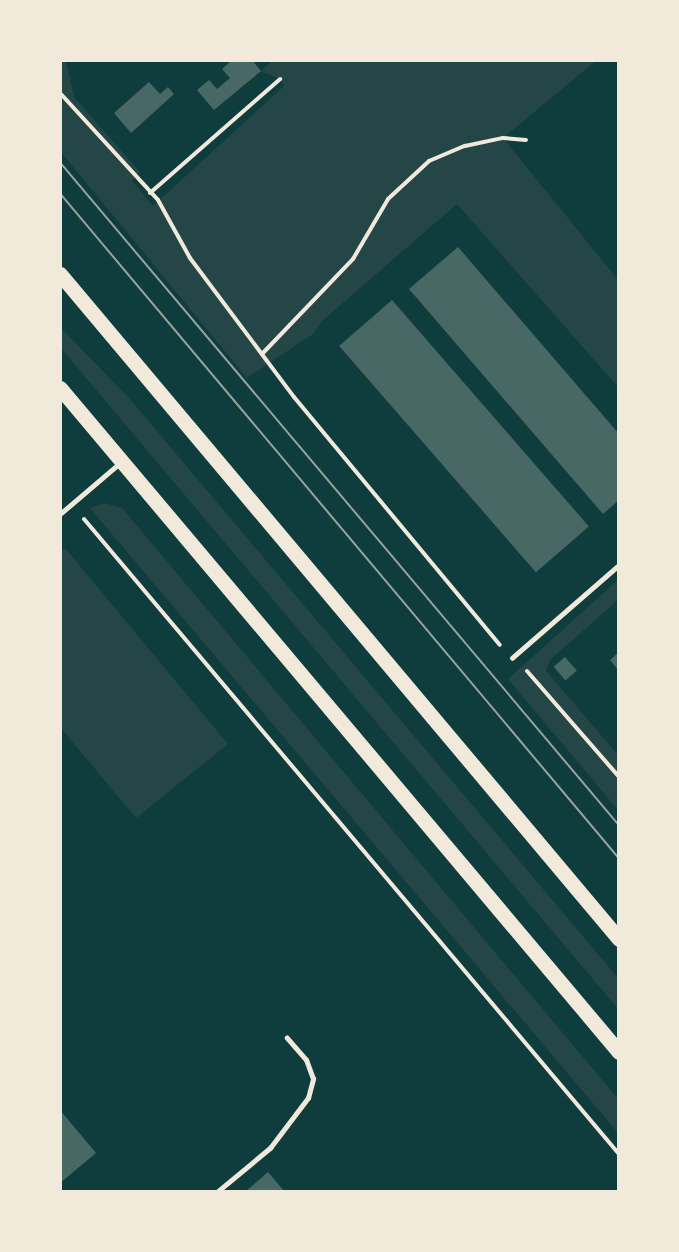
<!DOCTYPE html>
<style>
body{margin:0}
#map{position:relative;width:679px;height:1252px;overflow:hidden;background:#0f3d3e;font-family:"Open Sans",sans-serif}
div>[style]{position:absolute}
.green>*{inset:0;background:#244646}
.building>*{inset:0;background:#486865;transform-origin:0 0}
.path>*{height:4px;margin:-2px;padding:0 2px;transform-origin:2px;border-radius:2px;background:#f1e9da}
.service>*{height:4.5px;margin:-2.25px;padding:0 2.25px;transform-origin:2.25px;border-radius:2.25px;background:#f1e9da}
.primary>*{height:15px;margin:-7.5px;padding:0 7.5px;transform-origin:7.5px;border-radius:7.5px;background:#f1e9da}
.tram>*{height:1.5px;margin:-0.75px;padding:0 0.75px;transform-origin:0.75px;border-radius:0.75px;background:#97a49c}
span{translate:-50% -50%;white-space:nowrap;text-align:center;line-height:1.15;-webkit-text-stroke:6px #f1e9da;paint-order:stroke}
.frame{position:absolute;inset:0;border:62px solid #f1e9da;pointer-events:none}
</style>
<div id="map">
<div class="green">
<i style="clip-path:polygon(60px 60px,66px 60px,74px 97px,140px 172px,132px 181px,153px 206px,284px 86px,280px 79px,261px 71px,273px 60px,597px 60px,503px 138px,619px 281px,619px 388px,457px 204px,322px 321px,313px 334px,247px 378px,60px 151px)"></i>
<i style="clip-path:polygon(60px 327px,129px 398px,619px 979px,619px 1010px,60px 347px)"></i>
<i style="clip-path:polygon(104px 503px,122px 508px,619px 1100px,619px 1134px,90px 508px)"></i>
<i style="clip-path:polygon(65px 548px,228px 744px,136px 818px,60px 727px,60px 552px)"></i>
<i style="clip-path:polygon(619px 579px,619px 599px,550px 660px,546px 671px,619px 756px,619px 811px,508px 679px)"></i>
</div>
<div class="building">
<i style="clip-path:polygon(232px 60px,252px 60px,261px 71px,214px 110px,197px 90px,209px 80px,217px 89px,230px 78px,222px 69px)"></i>
<i style="clip-path:polygon(149px 82px,160px 94px,168px 87px,174px 94px,131px 133px,114px 113px)"></i>
<i style="clip-path:polygon(458px 247px,619px 434px,619px 500px,603px 514px,409px 289px)"></i>
<i style="left:392px;top:300px;width:300px;height:70px;rotate:49deg"></i>
<i style="clip-path:polygon(619px 652px,619px 671px,610px 660px)"></i>
<i style="left:565px;top:657px;width:18px;height:15px;rotate:49deg"></i>
<i style="clip-path:polygon(60px 1110px,96px 1153px,60px 1183px)"></i>
<i style="clip-path:polygon(268px 1172px,285px 1192px,245px 1192px)"></i>
</div>
<div class="path">
<i style="left:60px;top:93px;width:145px;rotate:47.5deg"></i>
<i style="left:158px;top:200px;width:66px;rotate:61.1deg"></i>
<i style="left:190px;top:258px;width:174px;rotate:53.2deg"></i>
<i style="left:294px;top:397px;width:322px;rotate:50.3deg"></i>
<i style="left:150px;top:193px;width:173px;rotate:-41.2deg"></i>
<i style="left:262px;top:354px;width:132px;rotate:-46.2deg"></i>
<i style="left:353px;top:259px;width:69px;rotate:-59.7deg"></i>
<i style="left:388px;top:199px;width:56px;rotate:-42.8deg"></i>
<i style="left:429px;top:161px;width:39px;rotate:-23deg"></i>
<i style="left:465px;top:146px;width:39px;rotate:-12deg"></i>
<i style="left:503px;top:138px;width:23px;rotate:5deg"></i>
<i style="left:84px;top:519px;width:830px;rotate:49.89deg"></i>
<i style="left:527px;top:671px;width:140px;rotate:49deg"></i>
</div>
<div class="service">
<i style="left:60px;top:514px;width:79px;rotate:-40.4deg"></i>
<i style="left:512px;top:658px;width:142px;rotate:-41deg"></i>
<i style="left:217px;top:1192px;width:69px;rotate:-39.7deg"></i>
<i style="left:270px;top:1148px;width:63px;rotate:-52.8deg"></i>
<i style="left:308px;top:1098px;width:20px;rotate:-75deg"></i>
<i style="left:313px;top:1079px;width:20px;rotate:-110deg"></i>
<i style="left:306px;top:1060px;width:29px;rotate:-131deg"></i>
</div>
<div class="primary">
<i style="left:60px;top:274px;width:869px;rotate:49.95deg"></i>
<i style="left:60px;top:388px;width:868px;rotate:49.91deg"></i>
</div>
<div class="tram">
<i style="left:60px;top:162px;width:867px;rotate:49.86deg"></i>
<i style="left:60px;top:193px;width:869px;rotate:49.95deg"></i>
</div>
<div class="frame"></div>
</div>
